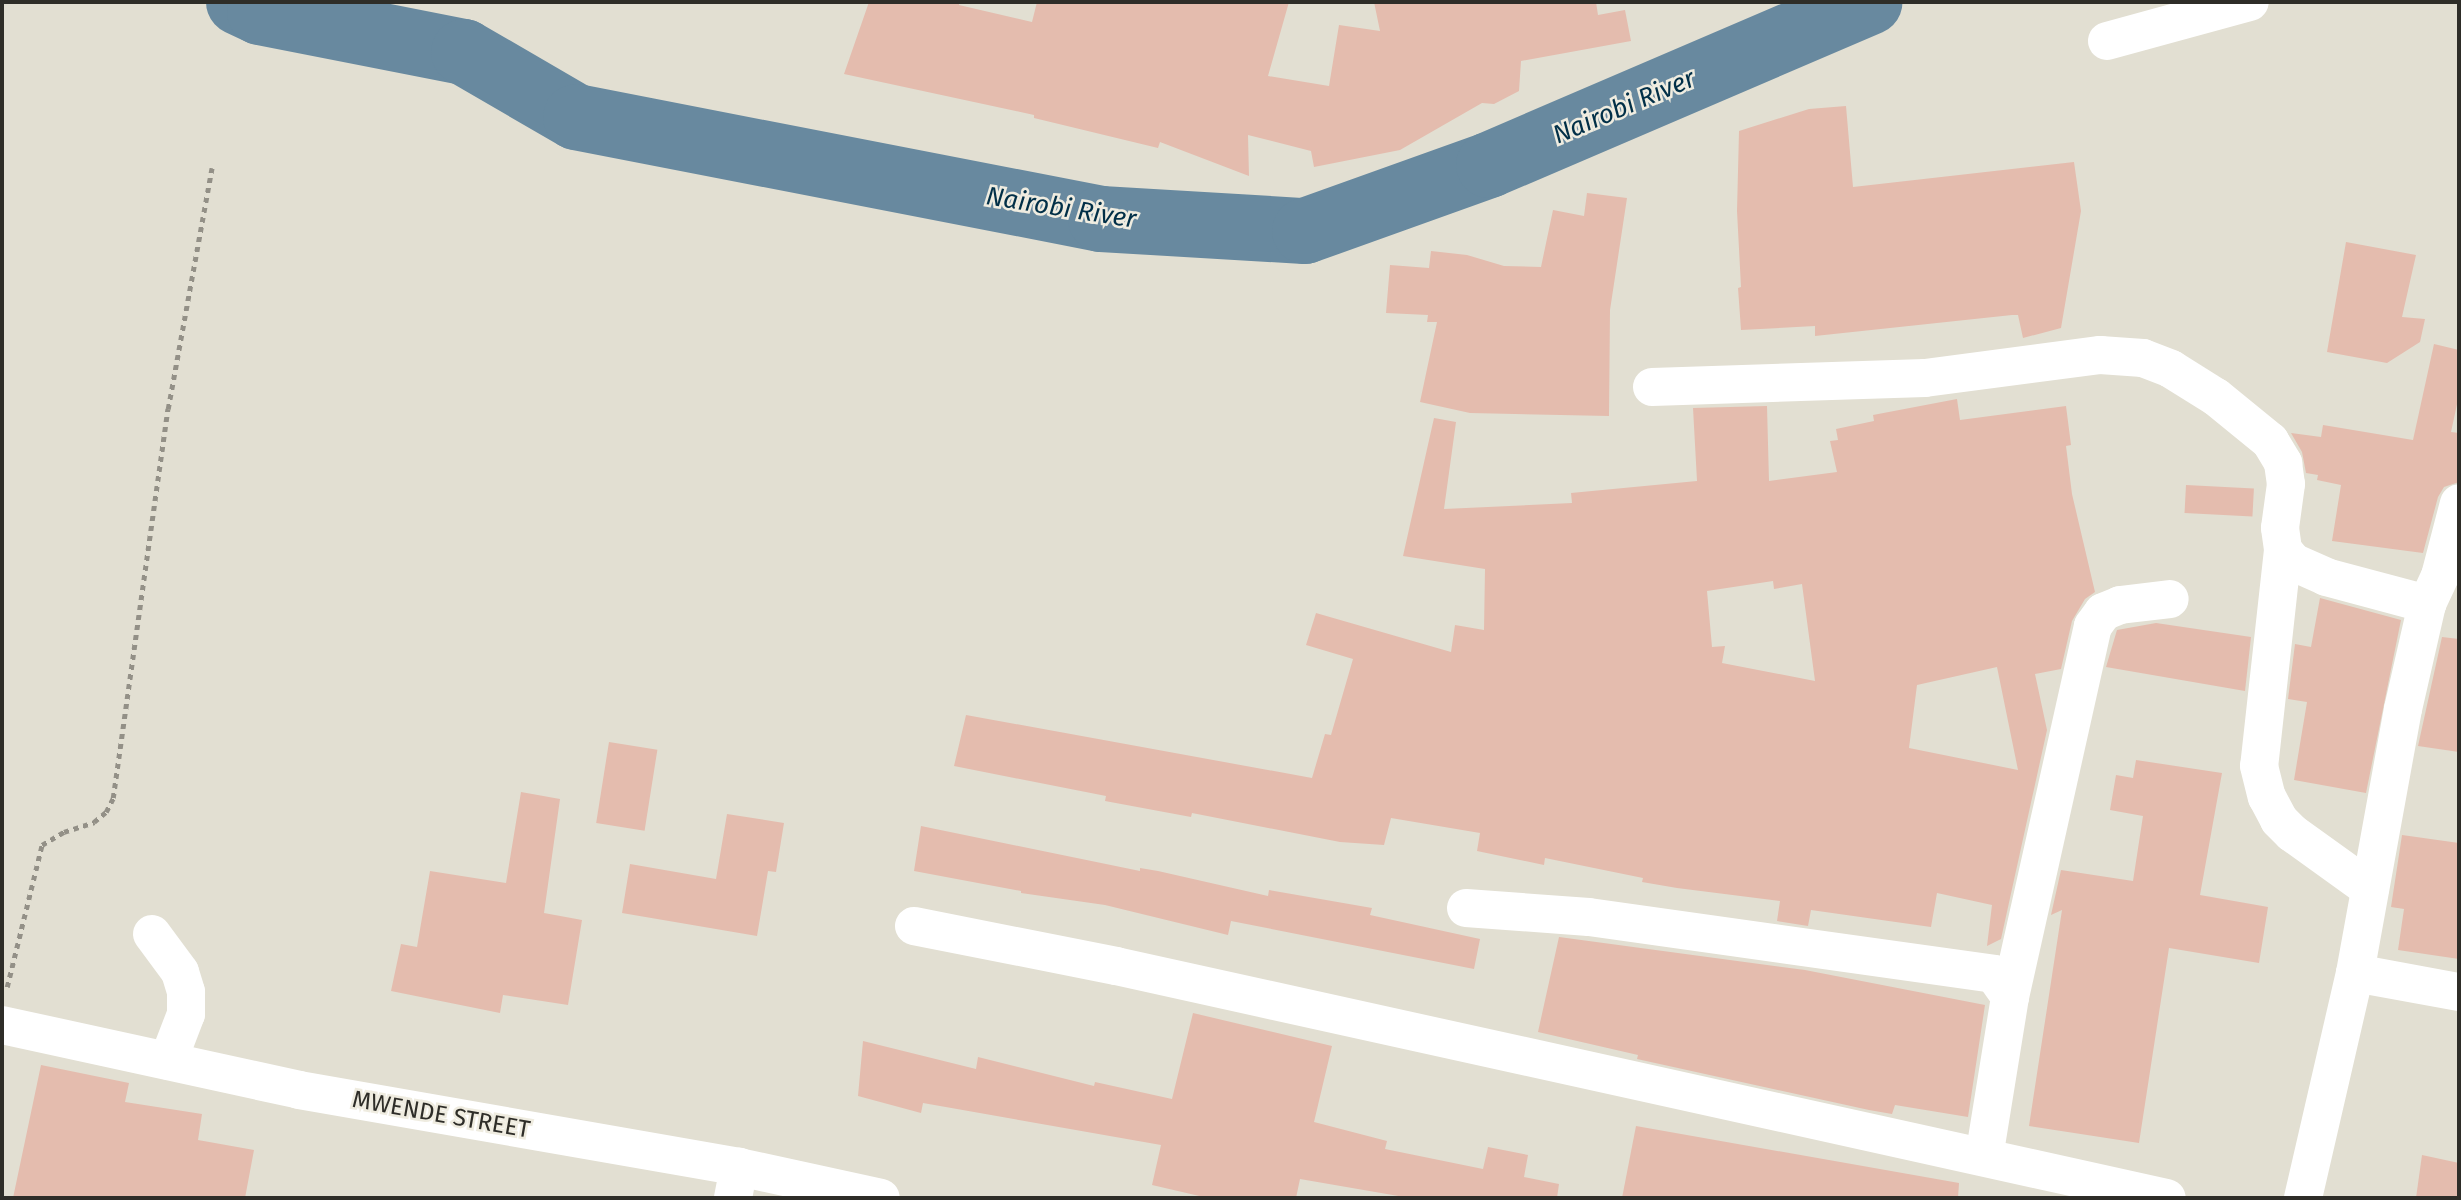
<!DOCTYPE html>
<style>
body{margin:0}
#map{position:relative;width:2461px;height:1200px;overflow:hidden;background:#e2dfd2;font-family:"Fira Sans",sans-serif}
div>[style]{position:absolute}
.river>*{height:66px;margin:-33px;padding:0 33px;transform-origin:33px;border-radius:33px;background:#68899f}
.building>*{inset:0;background:#e4bcae;transform-origin:0 0}
.path>*{height:4.5px;margin-top:-2.25px;transform-origin:0;background:repeating-linear-gradient(90deg,#939087 0 5px,transparent 0 10px)}
.minor>*{height:38px;margin:-19px;padding:0 19px;transform-origin:19px;border-radius:19px;background:#fff}
span{translate:-50% -50%;white-space:nowrap;text-align:center;line-height:1.15;-webkit-text-stroke:5px #efece0;paint-order:stroke}
.street-label{font-size:24px;color:#2e2d28}
.water-label{font-size:26px;color:#012f47;font-style:italic}
.frame{position:absolute;inset:0;border:4px solid #2e2d28;pointer-events:none}
</style>
<div id="map">
<div class="river">
<i style="left:239px;top:2px;width:23px;rotate:25deg"></i>
<i style="left:260px;top:12px;width:208px;rotate:11.1deg"></i>
<i style="left:464px;top:52px;width:129px;rotate:30.1deg"></i>
<i style="left:576px;top:117px;width:535px;rotate:10.99deg"></i>
<i style="left:1101px;top:219px;width:204px;rotate:3.4deg"></i>
<i style="left:1305px;top:231px;width:195px;rotate:-19.7deg"></i>
<i style="left:1489px;top:165px;width:414px;rotate:-23.2deg"></i>
</div>
<div class="building">
<i style="clip-path:polygon(869px 2px,959px 2px,959px 5px,1032px 22px,1037px 2px,1289px 2px,1268px 76px,1329px 86px,1339px 25px,1380px 31px,1374px 2px,1596px 2px,1598px 15px,1625px 10px,1631px 41px,1521px 61px,1519px 91px,1494px 104px,1482px 103px,1400px 150px,1314px 167px,1311px 151px,1248px 135px,1249px 176px,1160px 142px,1158px 148px,1034px 118px,1034px 115px,844px 74px)"></i>
<i style="clip-path:polygon(1846px 106px,1853px 187px,2074px 162px,2081px 211px,2061px 328px,2023px 338px,2018px 315px,2012px 315px,1815px 336px,1815px 326px,1741px 330px,1738px 288px,1741px 287px,1737px 211px,1739px 131px,1809px 109px)"></i>
<i style="clip-path:polygon(1587px 193px,1627px 198px,1610px 310px,1609px 416px,1470px 413px,1420px 402px,1437px 322px,1427px 322px,1428px 315px,1386px 313px,1390px 265px,1429px 268px,1431px 251px,1467px 255px,1504px 266px,1541px 267px,1553px 210px,1584px 216px)"></i>
<i style="clip-path:polygon(2346px 242px,2416px 255px,2402px 317px,2425px 319px,2420px 342px,2387px 363px,2327px 352px)"></i>
<i style="clip-path:polygon(2434px 344px,2459px 350px,2459px 395px,2451px 432px,2459px 433px,2459px 482px,2444px 487px,2438px 497px,2423px 553px,2332px 541px,2341px 485px,2317px 480px,2318px 475px,2306px 473px,2302px 452px,2291px 433px,2321px 437px,2323px 425px,2413px 440px)"></i>
<i style="clip-path:polygon(evenodd,1957px 399px,1960px 420px,2066px 406px,2071px 445px,2066px 446px,2072px 494px,2095px 592px,2085px 599px,2072px 621px,2061px 669px,2035px 674px,2047px 730px,2001px 939px,1987px 946px,1992px 905px,1937px 893px,1931px 927px,1811px 910px,1808px 926px,1777px 921px,1780px 901px,1677px 888px,1642px 882px,1643px 878px,1545px 858px,1544px 865px,1477px 851px,1480px 833px,1391px 818px,1384px 845px,1340px 842px,1192px 813px,1191px 817px,1105px 801px,1106px 796px,954px 766px,966px 715px,1312px 778px,1325px 734px,1331px 735px,1353px 659px,1306px 645px,1316px 613px,1451px 652px,1455px 625px,1484px 630px,1485px 569px,1403px 556px,1434px 418px,1456px 422px,1444px 509px,1572px 503px,1571px 493px,1697px 481px,1693px 408px,1767px 406px,1769px 481px,1837px 472px,1830px 441px,1838px 440px,1836px 429px,1874px 421px,1873px 415px,1957px 399px,1773px 581px,1774px 589px,1802px 584px,1815px 681px,1722px 663px,1725px 646px,1712px 647px,1707px 591px,1773px 581px,1957px 399px,1997px 667px,2018px 770px,1909px 748px,1917px 685px,1997px 667px)"></i>
<i style="left:2186px;top:485px;width:68px;height:28px;rotate:3deg"></i>
<i style="clip-path:polygon(2320px 598px,2401px 620px,2366px 793px,2294px 780px,2307px 702px,2288px 699px,2295px 644px,2311px 647px)"></i>
<i style="clip-path:polygon(2156px 623px,2251px 637px,2245px 691px,2106px 667px,2117px 630px)"></i>
<i style="clip-path:polygon(2442px 637px,2459px 639px,2459px 752px,2418px 746px)"></i>
<i style="left:609px;top:742px;width:49px;height:82px;rotate:9deg"></i>
<i style="clip-path:polygon(2136px 760px,2222px 773px,2200px 895px,2268px 907px,2259px 963px,2169px 948px,2139px 1143px,2029px 1126px,2062px 910px,2051px 915px,2061px 870px,2133px 881px,2143px 816px,2110px 810px,2116px 775px,2133px 778px)"></i>
<i style="clip-path:polygon(521px 792px,560px 799px,544px 913px,582px 920px,568px 1005px,503px 995px,500px 1013px,391px 991px,401px 944px,417px 947px,430px 871px,506px 883px)"></i>
<i style="clip-path:polygon(727px 814px,784px 823px,776px 872px,768px 871px,757px 936px,622px 913px,630px 864px,716px 879px)"></i>
<i style="clip-path:polygon(921px 826px,1140px 871px,1140px 868px,1158px 871px,1268px 896px,1269px 890px,1372px 908px,1370px 915px,1480px 939px,1474px 969px,1231px 921px,1228px 935px,1105px 905px,1021px 893px,1021px 891px,914px 871px)"></i>
<i style="clip-path:polygon(2402px 835px,2459px 843px,2459px 959px,2398px 950px,2404px 909px,2391px 907px)"></i>
<i style="clip-path:polygon(1559px 937px,1805px 970px,1985px 1005px,1968px 1117px,1895px 1105px,1892px 1114px,1869px 1110px,1637px 1059px,1638px 1055px,1538px 1032px)"></i>
<i style="clip-path:polygon(1193px 1013px,1332px 1046px,1314px 1122px,1387px 1141px,1385px 1149px,1483px 1169px,1488px 1147px,1528px 1155px,1524px 1177px,1559px 1184px,1557px 1198px,1410px 1198px,1300px 1179px,1296px 1198px,1208px 1198px,1152px 1185px,1161px 1145px,923px 1103px,921px 1113px,858px 1096px,863px 1041px,976px 1069px,978px 1057px,1094px 1086px,1095px 1082px,1172px 1099px)"></i>
<i style="clip-path:polygon(41px 1065px,129px 1083px,125px 1102px,202px 1114px,198px 1140px,254px 1150px,245px 1198px,13px 1198px)"></i>
<i style="clip-path:polygon(1636px 1126px,1959px 1183px,1958px 1198px,1622px 1198px)"></i>
<i style="clip-path:polygon(2422px 1155px,2459px 1163px,2459px 1198px,2416px 1198px)"></i>
</div>
<div class="path">
<i style="left:7px;top:987px;width:146px;rotate:-76.2deg"></i>
<i style="left:42px;top:845px;width:26px;rotate:-31deg"></i>
<i style="left:64px;top:832px;width:32px;rotate:-18deg"></i>
<i style="left:94px;top:822px;width:16px;rotate:-40deg"></i>
<i style="left:106px;top:812px;width:16px;rotate:-63deg"></i>
<i style="left:113px;top:798px;width:393px;rotate:-82deg"></i>
<i style="left:168px;top:409px;width:245px;rotate:-79.7deg"></i>
</div>
<div class="minor">
<i style="left:2107px;top:41px;width:148px;rotate:-15.3deg"></i>
<i style="left:1652px;top:387px;width:273px;rotate:-1.9deg"></i>
<i style="left:1925px;top:378px;width:177px;rotate:-7.5deg"></i>
<i style="left:2100px;top:355px;width:43px;rotate:4deg"></i>
<i style="left:2143px;top:358px;width:30px;rotate:21deg"></i>
<i style="left:2171px;top:369px;width:53px;rotate:31.9deg"></i>
<i style="left:2216px;top:397px;width:70px;rotate:39.2deg"></i>
<i style="left:2270px;top:441px;width:26px;rotate:59deg"></i>
<i style="left:2283px;top:463px;width:21px;rotate:82deg"></i>
<i style="left:2286px;top:484px;width:44px;rotate:97.8deg"></i>
<i style="left:2280px;top:528px;width:22px;rotate:82deg"></i>
<i style="left:2283px;top:550px;width:16px;rotate:50deg"></i>
<i style="left:2293px;top:562px;width:36px;rotate:24deg"></i>
<i style="left:2326px;top:577px;width:105px;rotate:15deg"></i>
<i style="left:2283px;top:550px;width:217px;rotate:96.3deg"></i>
<i style="left:2259px;top:766px;width:32px;rotate:76deg"></i>
<i style="left:2267px;top:797px;width:26px;rotate:62deg"></i>
<i style="left:2279px;top:820px;width:18px;rotate:45deg"></i>
<i style="left:2292px;top:833px;width:96px;rotate:35.7deg"></i>
<i style="left:1466px;top:908px;width:123px;rotate:4.2deg"></i>
<i style="left:1589px;top:917px;width:409px;rotate:8deg"></i>
<i style="left:1994px;top:974px;width:28px;rotate:55deg"></i>
<i style="left:2010px;top:997px;width:162px;rotate:99.2deg"></i>
<i style="left:914px;top:926px;width:206px;rotate:11.2deg"></i>
<i style="left:1116px;top:966px;width:1076px;rotate:12.45deg"></i>
<i style="left:152px;top:934px;width:47px;rotate:53.6deg"></i>
<i style="left:180px;top:972px;width:21px;rotate:73deg"></i>
<i style="left:186px;top:992px;width:22px;rotate:90deg"></i>
<i style="left:186px;top:1014px;width:50px;rotate:111deg"></i>
<i style="left:2355px;top:973px;width:268px;rotate:-79.7deg"></i>
<i style="left:2403px;top:709px;width:108px;rotate:-77.1deg"></i>
<i style="left:2427px;top:604px;width:31px;rotate:-65deg"></i>
<i style="left:2440px;top:576px;width:75px;rotate:-75.4deg"></i>
<i style="left:2010px;top:997px;width:380px;rotate:-77.4deg"></i>
<i style="left:2093px;top:626px;width:17px;rotate:-54deg"></i>
<i style="left:2103px;top:612px;width:18px;rotate:-22deg"></i>
<i style="left:2120px;top:605px;width:50px;rotate:-6.8deg"></i>
<i style="left:2px;top:1025px;width:304px;rotate:12.3deg"></i>
<i style="left:299px;top:1090px;width:447px;rotate:9.9deg"></i>
<i style="left:739px;top:1167px;width:145px;rotate:12.3deg"></i>
<i style="left:733px;top:1198px;width:32px;rotate:-79deg"></i>
<i style="left:2303px;top:1198px;width:231px;rotate:-77deg"></i>
<i style="left:2355px;top:973px;width:106px;rotate:10.4deg"></i>
</div>
<div class="street-label">
<span style="left:441px;top:1115px;rotate:10deg">MWENDE STREET</span>
</div>
<div class="water-label">
<span style="left:1624px;top:107px;rotate:-23deg">Nairobi River</span>
<span style="left:1061px;top:208px;rotate:9deg">Nairobi River</span>
</div>
<div class="frame"></div>
</div>
